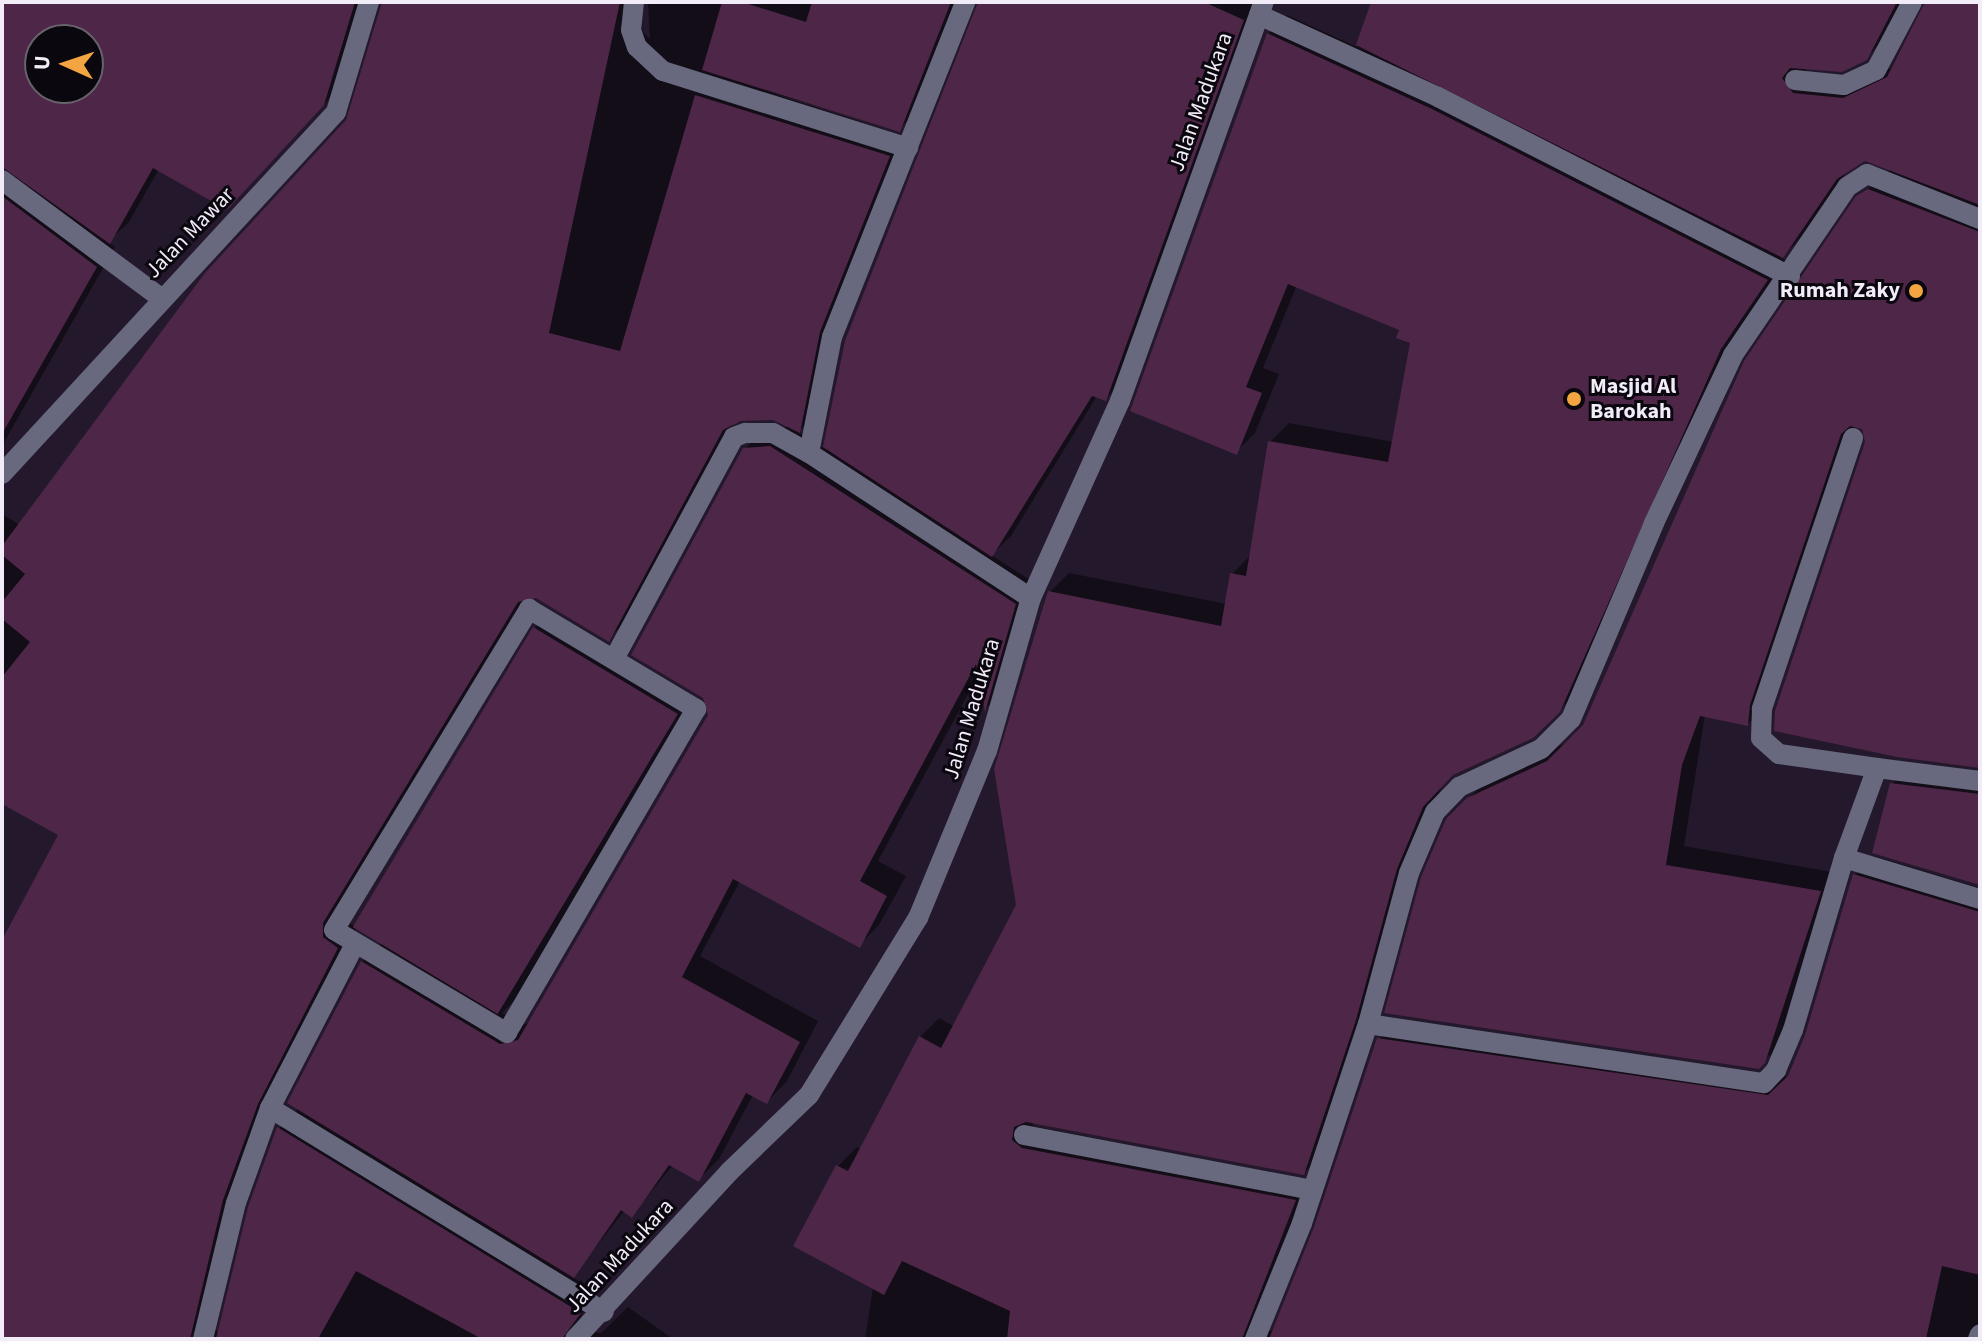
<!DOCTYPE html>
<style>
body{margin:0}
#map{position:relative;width:1982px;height:1341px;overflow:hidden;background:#24192c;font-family:"Source Sans 3",sans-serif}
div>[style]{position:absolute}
.shadow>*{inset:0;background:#0007}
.building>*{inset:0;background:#4e2648;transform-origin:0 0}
.street>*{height:20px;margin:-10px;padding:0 10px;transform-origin:10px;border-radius:10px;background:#68687f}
.dots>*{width:22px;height:22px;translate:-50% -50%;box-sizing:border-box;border:4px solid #0b070f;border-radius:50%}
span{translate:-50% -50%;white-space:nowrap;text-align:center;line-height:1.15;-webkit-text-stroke:6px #0b070f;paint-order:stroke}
.street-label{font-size:22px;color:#f2ebf8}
.poi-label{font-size:22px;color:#f2ebf8;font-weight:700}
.right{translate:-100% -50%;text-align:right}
.left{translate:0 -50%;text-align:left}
.frame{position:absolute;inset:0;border:4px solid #f2ebf8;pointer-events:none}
.north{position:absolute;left:24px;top:24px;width:80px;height:80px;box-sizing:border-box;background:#0b070f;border:2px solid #67626c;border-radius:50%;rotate:273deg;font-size:22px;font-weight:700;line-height:32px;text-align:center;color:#f2ebf8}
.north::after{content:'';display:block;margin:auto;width:28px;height:36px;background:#f2a541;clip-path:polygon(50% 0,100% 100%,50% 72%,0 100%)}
</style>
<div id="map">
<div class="shadow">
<i style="clip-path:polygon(evenodd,2px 2px,368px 2px,343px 84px,246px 189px,159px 169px,129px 222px,108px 242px,115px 247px,2px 446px,2px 2px,40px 40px,88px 40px,88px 88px,40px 88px,40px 40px)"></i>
<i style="clip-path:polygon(evenodd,383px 2px,637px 2px,643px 32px,650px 39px,648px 2px,961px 2px,918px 110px,899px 129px,765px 91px,908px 137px,818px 412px,798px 432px,825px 449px,846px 341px,979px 2px,1261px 2px,1124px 380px,1105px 399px,1097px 396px,1011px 536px,991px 555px,1035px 583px,1004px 690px,986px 708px,980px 672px,878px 861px,906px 876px,879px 925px,859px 945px,740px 881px,700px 956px,818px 1021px,787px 1081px,767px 1102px,753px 1095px,719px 1159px,699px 1179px,673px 1165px,632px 1215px,625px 1210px,572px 1277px,598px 1293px,581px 1315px,586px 1331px,601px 1333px,628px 1307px,673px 1339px,2px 1339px,2px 944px,61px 834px,2px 800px,2px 514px,20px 525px,347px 122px,383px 2px,773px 418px,791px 427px,765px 428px,745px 449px,710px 715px,530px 1023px,521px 1025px,502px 1013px,519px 996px,694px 696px,552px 611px,535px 628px,354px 926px,341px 918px,526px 598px,536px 596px,608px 639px,627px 620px,735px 422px,773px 418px,383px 2px,357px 926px,383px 942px,362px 962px,299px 1108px,279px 1129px,220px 1332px,213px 1330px,276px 1083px,357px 926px)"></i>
<i style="clip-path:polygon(1374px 2px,1905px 2px,1885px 39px,1865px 58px,1802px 67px,1813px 75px,1863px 80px,1891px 68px,1927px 2px,1980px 2px,1980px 768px,1865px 429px,1855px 425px,1768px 684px,1767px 705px,1748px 724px,1705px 715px,1684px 846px,1838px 873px,1783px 1042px,1758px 1067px,1448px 820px,1488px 779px,1568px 742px,1584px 726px,1858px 198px,1891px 169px,1865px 159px,1847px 171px,1802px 236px,1781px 258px,1786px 260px,1579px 690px,1532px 737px,1454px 773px,1442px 786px,1415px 848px,1323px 1154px,1304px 1173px,1033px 1121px,1033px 1126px,1313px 1181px,1264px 1329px,1274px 1332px,1316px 1228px,1379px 1040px,1398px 1020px,1789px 1077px,1807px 1036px,1855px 875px,1874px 856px,1980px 888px,1980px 1339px,865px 1339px,873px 1287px,838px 1166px,857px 1147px,862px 1150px,920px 1037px,939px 1018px,955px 1027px,1018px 906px,1050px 592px,1069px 573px,1227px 604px,1232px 574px,1251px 555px,1270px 442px,1289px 423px,1394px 442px,1412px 342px,1402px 329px,1297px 285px,1263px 368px,1279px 374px,1255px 433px,1236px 452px,1268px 34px,1287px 15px,1357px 47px)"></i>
<i style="clip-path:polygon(1911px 765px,1980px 773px,1980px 883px,1892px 784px)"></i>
</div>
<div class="building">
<i style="clip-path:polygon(evenodd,2px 2px,355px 2px,324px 105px,227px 210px,153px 168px,110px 244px,2px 167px,2px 2px,40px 40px,88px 40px,88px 88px,40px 88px,40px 40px)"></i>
<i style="clip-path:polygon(382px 2px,620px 2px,549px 333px,620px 351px,695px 95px,890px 156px,820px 332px,800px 433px,773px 420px,741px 421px,723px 430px,609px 642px,536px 598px,518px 602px,323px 923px,323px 937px,338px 948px,258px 1104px,223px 1200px,190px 1339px,2px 1339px,2px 940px,58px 835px,2px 804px,2px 677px,30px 642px,2px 619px,2px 602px,25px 574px,2px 555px,2px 546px,205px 273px,346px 120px)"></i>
<i style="clip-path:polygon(722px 2px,742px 2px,806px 22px,812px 2px,951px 2px,900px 132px,702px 70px)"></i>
<i style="clip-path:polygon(978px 2px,1204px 2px,1244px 20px,1106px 401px,1092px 396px,992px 557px,823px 447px,845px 341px)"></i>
<i style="clip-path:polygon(1371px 2px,1897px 2px,1867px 60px,1842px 72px,1790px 68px,1782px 78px,1793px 93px,1843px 98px,1887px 77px,1925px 2px,1980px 2px,1980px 205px,1865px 161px,1837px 179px,1783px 258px,1356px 45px)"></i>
<i style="clip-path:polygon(1267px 33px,1432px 109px,1768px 280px,1721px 349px,1560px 712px,1533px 738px,1453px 775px,1423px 807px,1397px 869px,1356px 1020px,1304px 1175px,1026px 1122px,1014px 1127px,1012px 1140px,1022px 1148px,1296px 1200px,1242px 1339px,1007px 1339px,1010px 1311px,902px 1261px,884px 1295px,793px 1246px,836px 1165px,848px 1171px,919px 1036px,941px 1048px,1016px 905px,994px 769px,1048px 591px,1221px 626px,1230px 573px,1246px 576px,1268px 441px,1388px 462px,1410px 343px,1396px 338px,1399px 330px,1288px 284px,1246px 387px,1262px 393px,1237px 455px,1130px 411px)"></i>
<i style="clip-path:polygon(1868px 189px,1980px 232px,1980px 768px,1897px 757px,1774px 731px,1775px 711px,1865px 442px,1862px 429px,1850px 426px,1841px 434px,1750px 705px,1748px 726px,1700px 716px,1682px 765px,1666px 865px,1821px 891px,1765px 1063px,1759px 1069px,1384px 1013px,1421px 877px,1446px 819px,1467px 798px,1547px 761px,1583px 725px,1744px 361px,1856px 196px)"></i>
<i style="clip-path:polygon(2px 196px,97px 267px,2px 434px)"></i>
<i style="clip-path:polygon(770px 446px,1016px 604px,985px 712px,976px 664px,860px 881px,887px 896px,860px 948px,733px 879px,682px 977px,800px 1042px,767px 1104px,746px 1093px,699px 1182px,669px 1165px,632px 1218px,621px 1210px,574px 1278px,287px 1103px,361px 961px,500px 1044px,518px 1040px,708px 715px,703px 698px,631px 655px,743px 448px)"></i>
<i style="left:533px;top:627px;width:169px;height:350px;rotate:31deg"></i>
<i style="clip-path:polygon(1890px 783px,1980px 794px,1980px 885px,1872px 853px)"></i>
<i style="clip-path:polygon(1853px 874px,1980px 912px,1980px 1275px,1942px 1266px,1926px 1339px,1269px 1339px,1314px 1227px,1377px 1038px,1768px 1095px,1788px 1076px,1805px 1035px)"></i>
<i style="clip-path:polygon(277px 1127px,581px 1313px,562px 1339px,482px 1339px,356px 1271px,318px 1339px,216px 1339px,248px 1207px)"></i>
</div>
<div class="street">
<i style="left:634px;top:2px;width:28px;rotate:96deg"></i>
<i style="left:631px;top:30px;width:18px;rotate:71deg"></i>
<i style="left:637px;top:47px;width:35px;rotate:43deg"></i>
<i style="left:663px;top:71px;width:257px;rotate:17.4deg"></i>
<i style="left:1259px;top:15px;width:197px;rotate:24.6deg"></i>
<i style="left:1438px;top:97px;width:395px;rotate:27deg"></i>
<i style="left:1795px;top:80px;width:49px;rotate:5.8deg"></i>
<i style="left:1844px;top:85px;width:35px;rotate:-25deg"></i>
<i style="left:1876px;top:70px;width:77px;rotate:-62.1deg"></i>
<i style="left:2px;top:180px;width:198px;rotate:36.6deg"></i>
<i style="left:1853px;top:438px;width:286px;rotate:108.6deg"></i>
<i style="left:1762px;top:709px;width:29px;rotate:92deg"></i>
<i style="left:1761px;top:738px;width:24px;rotate:42deg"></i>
<i style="left:1779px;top:754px;width:99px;rotate:8.1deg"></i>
<i style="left:809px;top:453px;width:118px;rotate:-78.8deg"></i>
<i style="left:832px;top:337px;width:360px;rotate:-68.3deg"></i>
<i style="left:2px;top:474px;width:493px;rotate:-47.3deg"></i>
<i style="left:336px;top:112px;width:115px;rotate:-73.3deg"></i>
<i style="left:529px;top:609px;width:195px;rotate:30.9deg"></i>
<i style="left:696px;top:709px;width:375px;rotate:120.3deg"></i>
<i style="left:507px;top:1033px;width:201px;rotate:-149.2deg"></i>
<i style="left:334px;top:930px;width:376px;rotate:-58.7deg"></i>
<i style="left:614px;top:659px;width:252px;rotate:-61.6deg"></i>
<i style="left:734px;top:437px;width:12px;rotate:-20deg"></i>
<i style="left:745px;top:433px;width:28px"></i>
<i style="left:773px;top:433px;width:41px;rotate:29.1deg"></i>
<i style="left:809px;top:453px;width:265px;rotate:33.2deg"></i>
<i style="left:1844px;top:858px;width:142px;rotate:16.8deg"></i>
<i style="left:1368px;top:1024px;width:400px;rotate:8.5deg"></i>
<i style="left:1764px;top:1083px;width:18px;rotate:-47deg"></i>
<i style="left:1776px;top:1070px;width:43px;rotate:-67deg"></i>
<i style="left:1793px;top:1030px;width:179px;rotate:-73.5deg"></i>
<i style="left:1844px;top:858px;width:96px;rotate:-69.9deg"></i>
<i style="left:1877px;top:768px;width:104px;rotate:7.2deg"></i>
<i style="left:270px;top:1108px;width:185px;rotate:-62.6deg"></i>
<i style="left:1024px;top:1135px;width:294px;rotate:10.8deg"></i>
<i style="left:203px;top:1339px;width:140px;rotate:-76.4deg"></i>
<i style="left:236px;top:1203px;width:101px;rotate:-70.3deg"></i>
<i style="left:270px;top:1108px;width:391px;rotate:31.4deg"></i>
<i style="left:575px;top:1339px;width:227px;rotate:-47.3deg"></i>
<i style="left:729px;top:1172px;width:111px;rotate:-43.9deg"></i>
<i style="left:809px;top:1095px;width:208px;rotate:-58.4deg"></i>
<i style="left:918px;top:918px;width:181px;rotate:-67.6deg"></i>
<i style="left:987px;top:751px;width:159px;rotate:-74deg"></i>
<i style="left:1031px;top:598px;width:216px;rotate:-65.7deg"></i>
<i style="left:1120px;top:401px;width:424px;rotate:-70.2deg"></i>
<i style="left:1255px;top:1339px;width:125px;rotate:-67.9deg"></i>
<i style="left:1302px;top:1223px;width:210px;rotate:-71.7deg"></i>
<i style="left:1368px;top:1024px;width:156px;rotate:-74.8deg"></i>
<i style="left:1409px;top:873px;width:66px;rotate:-66.9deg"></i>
<i style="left:1435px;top:812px;width:35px;rotate:-46deg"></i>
<i style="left:1459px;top:787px;width:90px;rotate:-24.9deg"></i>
<i style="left:1541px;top:749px;width:42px;rotate:-45deg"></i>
<i style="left:1571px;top:719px;width:213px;rotate:-67deg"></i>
<i style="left:1654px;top:523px;width:186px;rotate:-64.8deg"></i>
<i style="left:1733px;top:355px;width:203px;rotate:-55.8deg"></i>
<i style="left:1847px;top:187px;width:24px;rotate:-33deg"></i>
<i style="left:1867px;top:174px;width:122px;rotate:21.7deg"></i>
<i style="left:1978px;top:1339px;width:5px;rotate:-68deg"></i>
</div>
<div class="dots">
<i style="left:1916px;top:291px;background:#f2a541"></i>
<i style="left:1574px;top:399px;background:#f2a541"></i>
</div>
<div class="street-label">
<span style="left:1201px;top:102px;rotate:-70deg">Jalan Madukara</span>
<span style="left:190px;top:233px;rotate:-46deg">Jalan Mawar</span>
<span style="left:972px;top:709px;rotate:-73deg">Jalan Madukara</span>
<span style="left:620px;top:1256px;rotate:-47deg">Jalan Madukara</span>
</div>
<div class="poi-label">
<span class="right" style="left:1900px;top:291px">Rumah Zaky</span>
<span class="left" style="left:1590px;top:399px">Masjid Al<br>Barokah</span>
</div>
<div class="frame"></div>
<div class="north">U</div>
</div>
